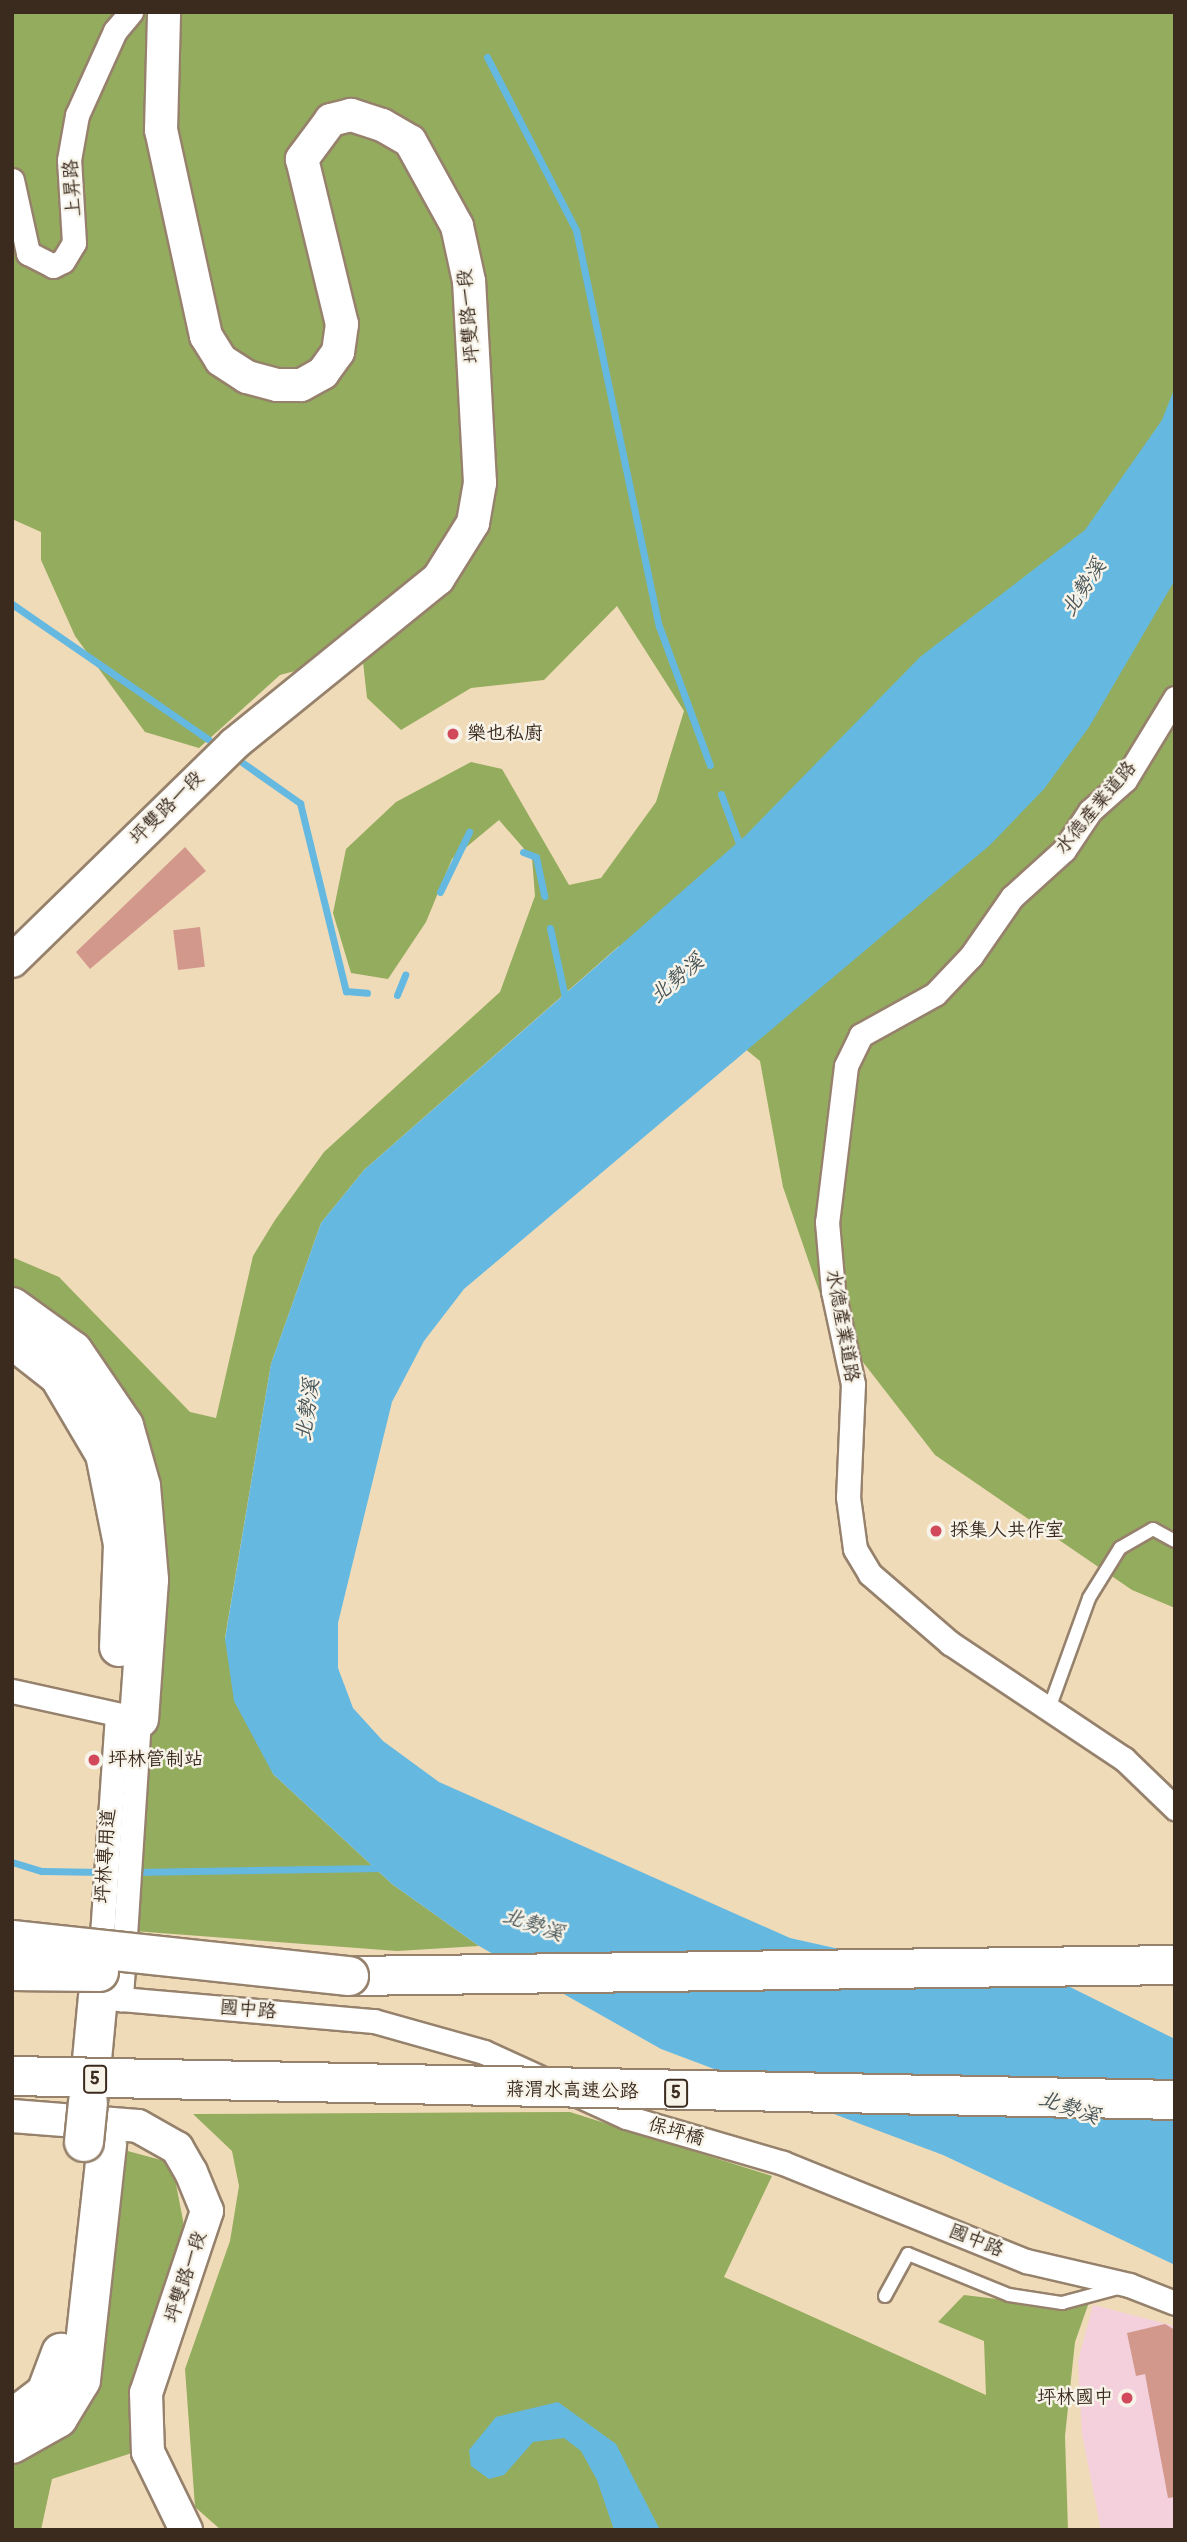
<!DOCTYPE html>
<meta charset="utf-8">
<style>
body{margin:0}
#map{position:relative;width:1187px;height:2542px;overflow:hidden;background:#f0dbb9;font-family:Pangolin,"LXGW WenKai TC",sans-serif}
div>[style]{position:absolute}
.built>*{inset:0;background:#f4cfdc}
.forest>*{inset:0;background:#94ac5d}
.water>*{inset:0;background:#65b9e1}
.stream>*{height:7px;margin:-3.5px;padding:0 3.5px;transform-origin:3.5px;border-radius:3.5px;background:#65b9e1}
.building>*{inset:0;background:#d3988c;transform-origin:0 0}
.roads{filter:drop-shadow(2px 0 #96826c) drop-shadow(-2px 0 #96826c) drop-shadow(0 2px #96826c) drop-shadow(0 -2px #96826c)}
.lane>*{height:12px;margin:-6px;padding:0 6px;transform-origin:6px;border-radius:6px;background:#fff}
.street>*{height:23px;margin:-11.5px;padding:0 11.5px;transform-origin:11.5px;border-radius:11.5px;background:#fff}
.secondary>*{height:32px;margin:-16px;padding:0 16px;transform-origin:16px;border-radius:16px;background:#fff}
.highway>*{height:38px;margin:-19px;padding:0 19px;transform-origin:19px;border-radius:19px;background:#fff}
.bridges{filter:drop-shadow(2px 0 #96826c) drop-shadow(-2px 0 #96826c) drop-shadow(0 2px #96826c) drop-shadow(0 -2px #96826c)}
.highway-bridge>*{height:38px;margin:-19px;padding:0 19px;transform-origin:19px;border-radius:19px;background:#fff}
.dots>*{width:19px;height:19px;translate:-50% -50%;box-sizing:border-box;border:4px solid #f7f3e8;border-radius:50%}
span{translate:-50% -50%;white-space:nowrap;text-align:center;line-height:1.15;-webkit-text-stroke:5px #f7f3e8;paint-order:stroke}
.shield-label span{padding:2px 5px;background:#f7f3e8;border:2px solid;border-radius:5px;-webkit-text-stroke-width:0}
.shield-label{font-size:18px;color:#3b2a1e;font-weight:700}
.street-label{font-size:19px;color:#3b2a1e}
.poi-label{font-size:19px;color:#3b2a1e}
.left{translate:0 -50%;text-align:left}
.right{translate:-100% -50%;text-align:right}
.water-label{font-size:21px;color:#485558;font-style:italic}
.frame{position:absolute;inset:0;border:14px solid #3b2a1e;pointer-events:none}
</style>
<div id="map">
<div class="built">
<i style="clip-path:polygon(1093px 2305px,1175px 2326px,1175px 2530px,1101px 2530px,1082px 2434px,1078px 2361px)"></i>
</div>
<div class="forest">
<i style="clip-path:polygon(12px 12px,1175px 12px,1175px 1608px,1132px 1590px,935px 1455px,828px 1317px,783px 1187px,760px 1061px,619px 946px,364px 1170px,321px 1223px,271px 1364px,225px 1638px,273px 1774px,392px 1884px,479px 1946px,397px 1951px,134px 1931px,150px 1539px,12px 1306px,12px 1257px,59px 1277px,190px 1412px,216px 1418px,253px 1256px,275px 1220px,324px 1152px,500px 992px,535px 896px,532px 858px,499px 820px,452px 859px,426px 922px,388px 979px,351px 973px,333px 913px,346px 849px,396px 802px,471px 762px,502px 769px,569px 885px,601px 878px,656px 802px,684px 711px,617px 606px,544px 680px,471px 688px,401px 730px,367px 698px,362px 653px,280px 675px,199px 748px,145px 732px,75px 636px,41px 560px,41px 532px,12px 519px)"></i>
<i style="clip-path:polygon(570px 2112px,772px 2176px,724px 2277px,986px 2395px,984px 2341px,938px 2322px,964px 2295px,1038px 2304px,1093px 2291px,1075px 2342px,1065px 2436px,1068px 2530px,221px 2530px,195px 2507px,185px 2369px,230px 2241px,239px 2186px,232px 2151px,193px 2114px)"></i>
<i style="clip-path:polygon(113px 2147px,172px 2163px,185px 2231px,173px 2282px,136px 2368px,135px 2452px,52px 2479px,41px 2530px,12px 2530px,12px 2454px,40px 2446px)"></i>
</div>
<div class="water">
<i style="clip-path:polygon(1175px 387px,1175px 580px,1089px 727px,1044px 789px,990px 845px,464px 1289px,424px 1341px,392px 1402px,338px 1623px,338px 1668px,353px 1708px,383px 1741px,439px 1782px,790px 1938px,933px 1970px,1066px 1985px,1175px 2039px,1175px 2265px,943px 2155px,661px 2049px,479px 1946px,392px 1884px,273px 1774px,234px 1701px,225px 1639px,271px 1364px,321px 1223px,364px 1170px,745px 836px,920px 657px,1085px 530px,1162px 420px)"></i>
<i style="clip-path:polygon(558px 2402px,616px 2444px,660px 2530px,614px 2530px,597px 2480px,581px 2451px,564px 2438px,533px 2442px,504px 2475px,489px 2479px,471px 2466px,469px 2450px,496px 2417px)"></i>
</div>
<div class="stream">
<i style="left:487px;top:57px;width:195px;rotate:62.8deg"></i>
<i style="left:576px;top:230px;width:405px;rotate:78.2deg"></i>
<i style="left:659px;top:626px;width:148px;rotate:69.9deg"></i>
<i style="left:12px;top:604px;width:239px;rotate:34.6deg"></i>
<i style="left:243px;top:763px;width:70px;rotate:35.1deg"></i>
<i style="left:300px;top:803px;width:194px;rotate:76.3deg"></i>
<i style="left:346px;top:991px;width:21px;rotate:5deg"></i>
<i style="left:721px;top:794px;width:59px;rotate:70deg"></i>
<i style="left:523px;top:852px;width:14px;rotate:21deg"></i>
<i style="left:536px;top:857px;width:40px;rotate:78deg"></i>
<i style="left:440px;top:892px;width:67px;rotate:-64.2deg"></i>
<i style="left:550px;top:928px;width:76px;rotate:77.8deg"></i>
<i style="left:397px;top:995px;width:22px;rotate:-68deg"></i>
<i style="left:12px;top:1862px;width:31px;rotate:17deg"></i>
<i style="left:42px;top:1871px;width:63px;rotate:0.9deg"></i>
<i style="left:134px;top:1872px;width:247px;rotate:-0.9deg"></i>
</div>
<div class="building">
<i style="clip-path:polygon(185px 847px,206px 871px,90px 969px,76px 952px)"></i>
<i style="left:200px;top:927px;width:40px;height:27px;rotate:83deg"></i>
<i style="clip-path:polygon(1165px 2324px,1175px 2330px,1175px 2497px,1168px 2498px,1145px 2374px,1136px 2376px,1127px 2333px)"></i>
</div>
<div class="roads">
<div class="lane">
<i style="left:1050px;top:1706px;width:115px;rotate:-70.1deg"></i>
<i style="left:1089px;top:1598px;width:59px;rotate:-58.2deg"></i>
<i style="left:1120px;top:1548px;width:38px;rotate:-30deg"></i>
<i style="left:1153px;top:1529px;width:25px;rotate:29deg"></i>
<i style="left:885px;top:2296px;width:48px;rotate:-61.3deg"></i>
<i style="left:908px;top:2254px;width:109px;rotate:22.1deg"></i>
<i style="left:1009px;top:2295px;width:54px;rotate:8.6deg"></i>
<i style="left:1062px;top:2303px;width:62px;rotate:-14.9deg"></i>
</div>
<div class="street">
<i style="left:12px;top:180px;width:75px;rotate:77.6deg"></i>
<i style="left:28px;top:253px;width:28px;rotate:27deg"></i>
<i style="left:53px;top:266px;width:11px;rotate:-27deg"></i>
<i style="left:63px;top:261px;width:21px;rotate:-59deg"></i>
<i style="left:74px;top:243px;width:83px;rotate:-93.4deg"></i>
<i style="left:69px;top:160px;width:46px;rotate:-79.9deg"></i>
<i style="left:77px;top:115px;width:92px;rotate:-65.7deg"></i>
<i style="left:115px;top:31px;width:25px;rotate:-50deg"></i>
<i style="left:1175px;top:698px;width:96px;rotate:121.4deg"></i>
<i style="left:1125px;top:780px;width:47px;rotate:138.5deg"></i>
<i style="left:1090px;top:811px;width:47px;rotate:123.7deg"></i>
<i style="left:1064px;top:850px;width:70px;rotate:137.9deg"></i>
<i style="left:1012px;top:897px;width:72px;rotate:124.8deg"></i>
<i style="left:971px;top:956px;width:52px;rotate:133.5deg"></i>
<i style="left:935px;top:994px;width:85px;rotate:151deg"></i>
<i style="left:861px;top:1035px;width:34px;rotate:116deg"></i>
<i style="left:846px;top:1066px;width:157px;rotate:96.9deg"></i>
<i style="left:827px;top:1222px;width:69px;rotate:85deg"></i>
<i style="left:833px;top:1291px;width:95px;rotate:77.9deg"></i>
<i style="left:853px;top:1384px;width:113px;rotate:92.5deg"></i>
<i style="left:848px;top:1497px;width:52px;rotate:82.3deg"></i>
<i style="left:855px;top:1549px;width:29px;rotate:59deg"></i>
<i style="left:870px;top:1574px;width:106px;rotate:40.8deg"></i>
<i style="left:950px;top:1643px;width:209px;rotate:33.7deg"></i>
<i style="left:1124px;top:1759px;width:71px;rotate:43.9deg"></i>
<i style="left:12px;top:1691px;width:130px;rotate:12.4deg"></i>
<i style="left:139px;top:1719px;width:281px;rotate:93.7deg"></i>
<i style="left:117px;top:1715px;width:283px;rotate:93.9deg"></i>
<i style="left:98px;top:1997px;width:277px;rotate:5deg"></i>
<i style="left:374px;top:2021px;width:114px;rotate:15.7deg"></i>
<i style="left:484px;top:2052px;width:65px;rotate:24.6deg"></i>
<i style="left:578px;top:2095px;width:53px;rotate:24.6deg"></i>
<i style="left:626px;top:2117px;width:164px;rotate:16.3deg"></i>
<i style="left:783px;top:2163px;width:262px;rotate:22deg"></i>
<i style="left:1026px;top:2261px;width:106px;rotate:13.1deg"></i>
<i style="left:1129px;top:2285px;width:49px;rotate:21.4deg"></i>
</div>
<div class="secondary">
<i style="left:12px;top:961px;width:310px;rotate:-44.3deg"></i>
<i style="left:234px;top:744px;width:262px;rotate:-39deg"></i>
<i style="left:438px;top:579px;width:66px;rotate:-58deg"></i>
<i style="left:473px;top:523px;width:41px;rotate:-80.1deg"></i>
<i style="left:480px;top:483px;width:202px;rotate:-93.1deg"></i>
<i style="left:469px;top:281px;width:56px;rotate:-102.3deg"></i>
<i style="left:457px;top:226px;width:97px;rotate:-118.9deg"></i>
<i style="left:410px;top:141px;width:32px;rotate:-150deg"></i>
<i style="left:382px;top:125px;width:33px;rotate:-162deg"></i>
<i style="left:351px;top:115px;width:21px;rotate:166deg"></i>
<i style="left:331px;top:120px;width:49px;rotate:126.6deg"></i>
<i style="left:302px;top:159px;width:170px;rotate:76.4deg"></i>
<i style="left:342px;top:324px;width:28px;rotate:98deg"></i>
<i style="left:338px;top:352px;width:26px;rotate:126deg"></i>
<i style="left:323px;top:373px;width:25px;rotate:151deg"></i>
<i style="left:301px;top:385px;width:24px;rotate:180deg"></i>
<i style="left:277px;top:385px;width:31px;rotate:-165deg"></i>
<i style="left:247px;top:377px;width:31px;rotate:-147deg"></i>
<i style="left:221px;top:360px;width:28px;rotate:-122deg"></i>
<i style="left:206px;top:336px;width:211px;rotate:-102.3deg"></i>
<i style="left:161px;top:130px;width:118px;rotate:-88.5deg"></i>
<i style="left:12px;top:2116px;width:126px;rotate:4.5deg"></i>
<i style="left:138px;top:2126px;width:45px;rotate:29.4deg"></i>
<i style="left:177px;top:2148px;width:28px;rotate:60deg"></i>
<i style="left:191px;top:2172px;width:42px;rotate:67.7deg"></i>
<i style="left:207px;top:2211px;width:192px;rotate:108.5deg"></i>
<i style="left:146px;top:2393px;width:59px;rotate:88.1deg"></i>
<i style="left:148px;top:2452px;width:87px;rotate:64deg"></i>
</div>
<div class="highway">
<i style="left:12px;top:1307px;width:75px;rotate:35.8deg"></i>
<i style="left:73px;top:1351px;width:91px;rotate:55.8deg"></i>
<i style="left:124px;top:1426px;width:62px;rotate:74.2deg"></i>
<i style="left:141px;top:1486px;width:94px;rotate:85.1deg"></i>
<i style="left:149px;top:1580px;width:139px;rotate:94.1deg"></i>
<i style="left:12px;top:1339px;width:60px;rotate:38.2deg"></i>
<i style="left:59px;top:1376px;width:91px;rotate:59.5deg"></i>
<i style="left:105px;top:1454px;width:92px;rotate:78.7deg"></i>
<i style="left:123px;top:1544px;width:103px;rotate:92.2deg"></i>
<i style="left:349px;top:1976px;width:826px;rotate:-0.76deg"></i>
<i style="left:88px;top:2102px;width:105px;rotate:-84.6deg"></i>
<i style="left:12px;top:2419px;width:43px;rotate:-37.4deg"></i>
<i style="left:46px;top:2393px;width:43px;rotate:-69.4deg"></i>
<i style="left:12px;top:2444px;width:53px;rotate:-29.5deg"></i>
<i style="left:58px;top:2418px;width:44px;rotate:-58.8deg"></i>
<i style="left:81px;top:2380px;width:238px;rotate:-83.7deg"></i>
</div>
</div>
<div class="bridges">
<div class="highway-bridge">
<i style="left:12px;top:1940px;width:339px;rotate:6.1deg"></i>
<i style="left:12px;top:1971px;width:87px;rotate:0.7deg"></i>
<i style="left:12px;top:2076px;width:1163px;rotate:1.18deg"></i>
<i style="left:84px;top:2142px;width:40px;rotate:-84.3deg"></i>
</div>
</div>
<div class="dots">
<i style="left:453px;top:734px;background:#d1495b"></i>
<i style="left:936px;top:1531px;background:#d1495b"></i>
<i style="left:94px;top:1760px;background:#d1495b"></i>
<i style="left:1127px;top:2398px;background:#d1495b"></i>
</div>
<div class="shield-label">
<span style="left:95px;top:2079px">5</span>
<span style="left:676px;top:2093px">5</span>
</div>
<div class="street-label">
<span style="left:73px;top:188px;rotate:-94deg">上昇路</span>
<span style="left:469px;top:316px;rotate:-95deg">坪雙路一段</span>
<span style="left:167px;top:808px;rotate:-45deg">坪雙路一段</span>
<span style="left:1096px;top:808px;rotate:-50deg">水德產業道路</span>
<span style="left:842px;top:1326px;rotate:80deg">水德產業道路</span>
<span style="left:106px;top:1856px;rotate:-86deg">坪林專用道</span>
<span style="left:248px;top:2010px;rotate:5deg">國中路</span>
<span style="left:572px;top:2091px;rotate:1deg">蔣渭水高速公路</span>
<span style="left:676px;top:2132px;rotate:16deg">保坪橋</span>
<span style="left:976px;top:2241px;rotate:22deg">國中路</span>
<span style="left:186px;top:2277px;rotate:-72deg">坪雙路一段</span>
</div>
<div class="poi-label">
<span class="left" style="left:467px;top:734px">樂也私廚</span>
<span class="left" style="left:950px;top:1531px">採集人共作室</span>
<span class="left" style="left:108px;top:1760px">坪林管制站</span>
<span class="right" style="left:1113px;top:2398px">坪林國中</span>
</div>
<div class="water-label">
<span style="left:1084px;top:588px;rotate:-57deg">北勢溪</span>
<span style="left:677px;top:979px;rotate:-40deg">北勢溪</span>
<span style="left:308px;top:1410px;rotate:-82deg">北勢溪</span>
<span style="left:533px;top:1925px;rotate:19deg">北勢溪</span>
<span style="left:1069px;top:2108px;rotate:19deg">北勢溪</span>
</div>
<div class="frame"></div>
</div>
